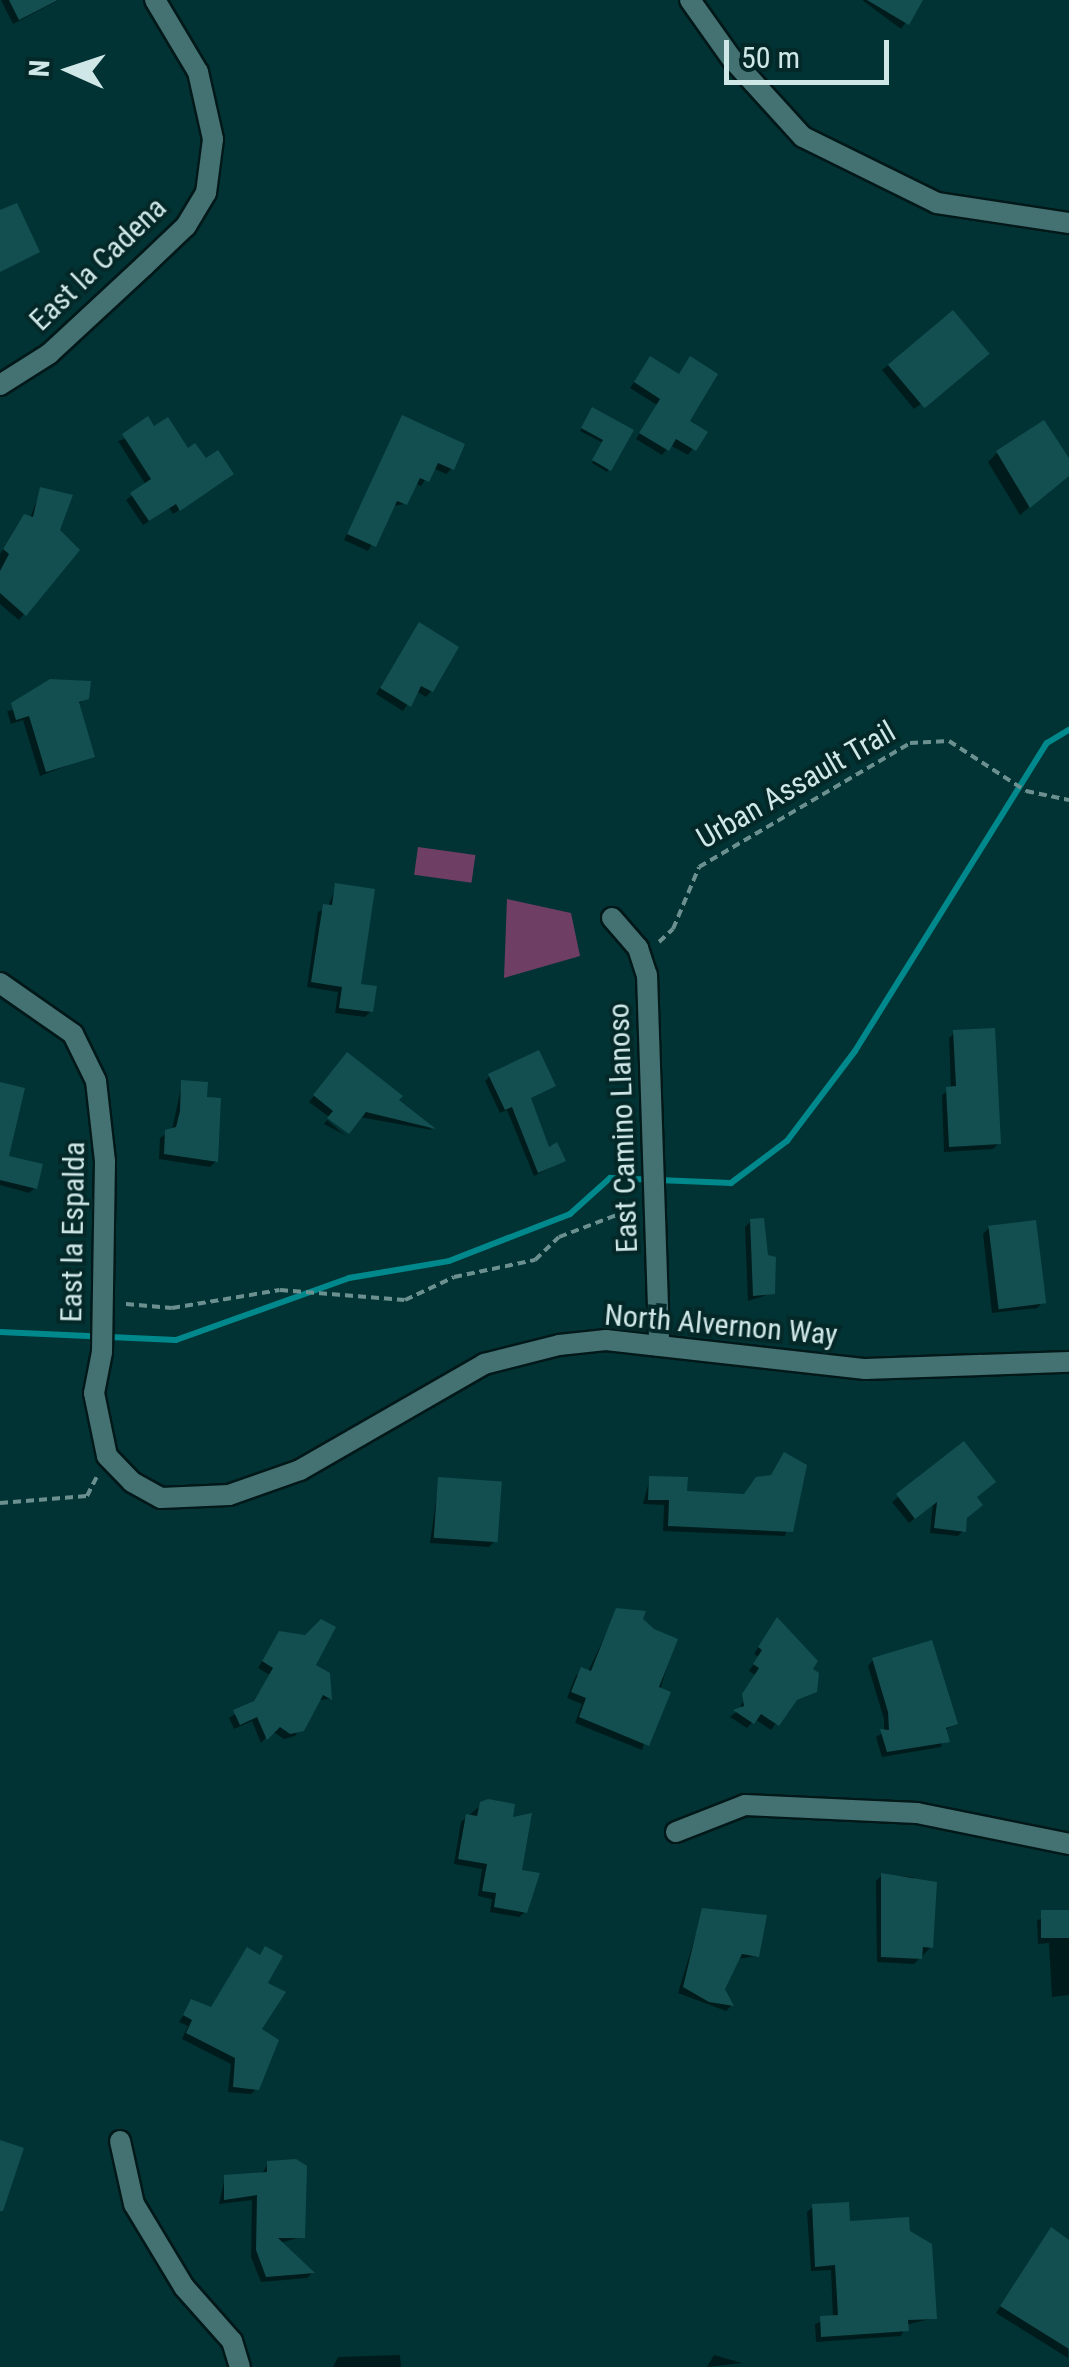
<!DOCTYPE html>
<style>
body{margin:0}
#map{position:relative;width:1069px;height:2367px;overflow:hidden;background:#013334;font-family:"Roboto Condensed",sans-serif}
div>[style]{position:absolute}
.green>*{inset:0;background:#6e3e64;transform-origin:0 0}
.shadow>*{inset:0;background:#0007}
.stream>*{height:6px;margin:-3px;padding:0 3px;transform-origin:3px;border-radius:3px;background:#00898c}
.building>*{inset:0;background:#134f50;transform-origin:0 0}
.path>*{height:4px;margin-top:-2px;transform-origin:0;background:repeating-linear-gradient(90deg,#6c9090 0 8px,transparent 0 13px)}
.roads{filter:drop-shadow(2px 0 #021819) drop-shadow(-2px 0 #021819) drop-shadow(0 2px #021819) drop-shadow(0 -2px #021819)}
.street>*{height:20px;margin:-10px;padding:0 10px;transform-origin:10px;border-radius:10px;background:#447172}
span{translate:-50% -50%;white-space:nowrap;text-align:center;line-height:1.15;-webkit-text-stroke:8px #042828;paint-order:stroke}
.street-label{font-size:30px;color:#d0e7e7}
.north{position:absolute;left:20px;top:20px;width:100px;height:100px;-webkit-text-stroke:8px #042828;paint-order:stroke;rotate:273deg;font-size:28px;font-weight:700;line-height:40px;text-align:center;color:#d0e7e7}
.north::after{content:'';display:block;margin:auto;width:35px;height:45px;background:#d0e7e7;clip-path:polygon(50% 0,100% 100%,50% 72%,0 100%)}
.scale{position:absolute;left:724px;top:40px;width:165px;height:45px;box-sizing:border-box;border:5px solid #d0e7e7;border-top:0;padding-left:12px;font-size:30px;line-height:35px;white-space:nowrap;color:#d0e7e7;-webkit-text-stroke:8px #042828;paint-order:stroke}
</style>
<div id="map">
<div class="green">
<i style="left:418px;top:847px;width:58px;height:28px;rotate:8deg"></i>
<i style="clip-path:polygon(507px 899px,571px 913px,580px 956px,504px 978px)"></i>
</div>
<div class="shadow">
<i style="clip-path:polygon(1px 0,59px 0,13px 24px)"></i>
<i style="clip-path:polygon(862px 0,922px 0,901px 29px)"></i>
<i style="clip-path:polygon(953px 313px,982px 360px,914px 409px,882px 370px)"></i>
<i style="clip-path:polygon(650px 359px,686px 422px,704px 433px,688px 455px,670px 445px,662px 455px,636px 439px,657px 405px,630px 388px)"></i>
<i style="clip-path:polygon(591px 412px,631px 431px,607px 472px,592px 463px,603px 443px,580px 431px)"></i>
<i style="clip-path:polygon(402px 418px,451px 469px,446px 474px,433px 468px,421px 486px,414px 483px,405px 504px,392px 506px,368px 551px,344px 540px)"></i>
<i style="clip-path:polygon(153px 430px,225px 480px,173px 514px,169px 508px,143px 525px,126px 500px,146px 485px,118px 441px)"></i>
<i style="clip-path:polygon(997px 453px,1069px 463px,1069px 474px,1020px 515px,988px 462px)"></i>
<i style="clip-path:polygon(41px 490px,24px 614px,19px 620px,0 604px,0 554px,19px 522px,30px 518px)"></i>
<i style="clip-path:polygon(419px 625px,431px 691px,426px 697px,416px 691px,403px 711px,376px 694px)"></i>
<i style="clip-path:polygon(87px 698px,77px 705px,92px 756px,40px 776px,23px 720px,11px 724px,7px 711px)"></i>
<i style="clip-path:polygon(336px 886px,358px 986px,371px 1011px,365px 1017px,335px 1013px,338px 992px,307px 987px,318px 912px,328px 907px)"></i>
<i style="clip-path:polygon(954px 1033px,999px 1143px,993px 1149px,944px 1152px,942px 1095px,951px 1089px,949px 1038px)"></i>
<i style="clip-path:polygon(347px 1055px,432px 1130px,359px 1117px,348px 1131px,309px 1102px)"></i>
<i style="clip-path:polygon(490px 1076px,553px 1086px,529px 1099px,548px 1150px,563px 1160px,558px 1164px,534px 1176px,507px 1110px,500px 1113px,485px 1081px)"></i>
<i style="clip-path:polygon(182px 1083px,216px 1161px,210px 1167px,159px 1159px,160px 1138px,172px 1130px)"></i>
<i style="clip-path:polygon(0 1084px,6px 1158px,35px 1188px,29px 1193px,0 1185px)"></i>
<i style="clip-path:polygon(327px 1120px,345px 1135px,324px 1124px)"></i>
<i style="clip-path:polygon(751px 1221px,773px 1293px,748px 1301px,745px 1227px)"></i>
<i style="clip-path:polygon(989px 1228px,1043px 1302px,1037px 1308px,992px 1313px,983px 1234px)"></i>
<i style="clip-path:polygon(964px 1444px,974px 1498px,963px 1531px,958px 1536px,930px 1533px,933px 1504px,909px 1523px,892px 1502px)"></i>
<i style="clip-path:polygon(785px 1455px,804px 1466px,785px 1536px,663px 1531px,664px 1505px,643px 1504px,650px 1478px,684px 1493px,743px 1496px,769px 1478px)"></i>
<i style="clip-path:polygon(439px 1480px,495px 1541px,489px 1547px,430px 1543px)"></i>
<i style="clip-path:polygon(617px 1610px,675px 1640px,642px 1750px,575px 1723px,582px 1704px,567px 1698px,576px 1675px,588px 1672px)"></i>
<i style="clip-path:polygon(772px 1626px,809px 1670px,815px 1691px,791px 1703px,771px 1730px,755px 1719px,747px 1728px,730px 1717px,739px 1710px,755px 1675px,749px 1671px,759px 1657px,754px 1654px)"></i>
<i style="clip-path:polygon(274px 1640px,328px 1674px,330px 1699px,317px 1700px,295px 1736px,284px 1739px,272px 1731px,261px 1743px,252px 1721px,234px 1729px,229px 1718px,252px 1704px,270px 1675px,258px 1668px)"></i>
<i style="clip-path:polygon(873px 1660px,955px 1724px,944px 1731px,941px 1747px,882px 1757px,876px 1737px,884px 1732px,884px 1719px,868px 1666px)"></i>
<i style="clip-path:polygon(481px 1805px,519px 1872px,525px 1912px,519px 1917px,490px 1912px,492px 1899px,478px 1896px,482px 1869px,454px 1864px,461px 1822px)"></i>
<i style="clip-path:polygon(882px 1875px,913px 1877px,931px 1947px,914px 1964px,877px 1962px,876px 1881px)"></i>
<i style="clip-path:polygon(703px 1911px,757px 1956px,737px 1959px,723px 1989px,731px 2006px,726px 2011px,678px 1993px)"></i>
<i style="clip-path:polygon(1069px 1912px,1069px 1995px,1052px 1997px,1049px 1943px,1038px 1944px,1037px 1920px)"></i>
<i style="clip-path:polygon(192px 2002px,258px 2030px,257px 2088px,251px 2094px,228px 2092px,231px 2064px,182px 2039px,188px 2026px,179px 2022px)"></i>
<i style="clip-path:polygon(268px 2163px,302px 2237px,279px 2243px,312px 2273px,307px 2278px,261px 2282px,251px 2257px,252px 2200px,219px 2204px,225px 2177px,262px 2174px)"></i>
<i style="clip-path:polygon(813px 2207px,848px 2223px,934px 2318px,906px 2325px,901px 2336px,816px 2342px,815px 2324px,833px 2318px,831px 2270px,811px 2271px,807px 2212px)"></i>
<i style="clip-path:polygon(1046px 2236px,1069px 2243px,1068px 2358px,996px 2313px)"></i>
<i style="clip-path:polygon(400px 2355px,401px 2367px,333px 2367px,338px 2357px)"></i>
<i style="clip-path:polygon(714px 2355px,742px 2363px,707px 2367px)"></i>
</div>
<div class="stream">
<i style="left:0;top:1332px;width:176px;rotate:2.6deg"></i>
<i style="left:176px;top:1340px;width:184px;rotate:-19.7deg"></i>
<i style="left:349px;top:1278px;width:101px;rotate:-9.6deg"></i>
<i style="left:449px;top:1261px;width:130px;rotate:-21.2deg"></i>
<i style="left:570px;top:1214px;width:54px;rotate:-42deg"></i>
<i style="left:610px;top:1178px;width:121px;rotate:2.4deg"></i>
<i style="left:731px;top:1183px;width:70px;rotate:-36.9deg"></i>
<i style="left:787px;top:1141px;width:113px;rotate:-52.9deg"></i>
<i style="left:855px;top:1051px;width:363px;rotate:-58.1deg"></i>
<i style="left:1047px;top:743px;width:26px;rotate:-31deg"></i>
</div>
<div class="building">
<i style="clip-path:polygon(9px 0,58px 0,19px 20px)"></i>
<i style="clip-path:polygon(867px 0,923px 0,909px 25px)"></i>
<i style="clip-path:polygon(17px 203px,40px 252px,0 272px,0 210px)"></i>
<i style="left:953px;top:310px;width:57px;height:85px;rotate:50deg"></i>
<i style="clip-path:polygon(650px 356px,679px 374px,690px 356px,718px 374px,690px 421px,708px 432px,696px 451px,676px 439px,669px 451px,639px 433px,660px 399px,634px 382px)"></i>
<i style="clip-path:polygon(592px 407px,634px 430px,611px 471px,592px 460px,603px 440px,581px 428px)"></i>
<i style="clip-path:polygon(402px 415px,465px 444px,454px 470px,438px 463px,429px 482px,420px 478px,407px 505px,397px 501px,376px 547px,347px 534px)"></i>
<i style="clip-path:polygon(148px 416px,154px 426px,168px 417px,188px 448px,195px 443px,206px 458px,218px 450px,234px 474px,180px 511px,176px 504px,149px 521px,130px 493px,151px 479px,122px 434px)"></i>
<i style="clip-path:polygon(1044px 420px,1069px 458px,1069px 476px,1030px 508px,996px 451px)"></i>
<i style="clip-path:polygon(40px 487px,73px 495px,60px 530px,80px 550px,26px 616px,0 593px,0 571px,9px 554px,3px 549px,24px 514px,33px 517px)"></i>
<i style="clip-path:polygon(419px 622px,459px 647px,433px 692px,421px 686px,411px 707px,380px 688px)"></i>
<i style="clip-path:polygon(50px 679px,91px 681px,89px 699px,79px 702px,95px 757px,46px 772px,29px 716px,16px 720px,11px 703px)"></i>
<i style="clip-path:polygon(335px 883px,375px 889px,361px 984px,377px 986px,373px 1012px,339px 1008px,342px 987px,311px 982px,323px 904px,332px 905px)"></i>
<i style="clip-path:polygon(995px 1028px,1001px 1144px,949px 1147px,946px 1087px,956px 1086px,953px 1030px)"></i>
<i style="clip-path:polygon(539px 1050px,556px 1086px,531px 1098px,549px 1147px,557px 1142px,566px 1161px,538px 1173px,512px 1107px,505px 1110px,488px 1074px)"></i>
<i style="clip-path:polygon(347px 1052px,403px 1096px,399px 1100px,436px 1129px,366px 1112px,349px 1134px,327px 1118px,333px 1111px,313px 1095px)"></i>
<i style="clip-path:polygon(181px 1080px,208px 1082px,207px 1097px,221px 1098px,218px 1162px,164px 1154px,165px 1130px,176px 1127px,180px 1111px)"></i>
<i style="clip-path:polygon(0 1082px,25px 1088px,9px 1156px,43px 1164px,37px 1189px,0 1180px)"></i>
<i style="clip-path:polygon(764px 1218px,768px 1255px,776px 1257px,775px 1294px,753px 1296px,750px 1219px)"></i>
<i style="left:1036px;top:1220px;width:84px;height:48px;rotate:83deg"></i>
<i style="clip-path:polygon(964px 1441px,996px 1482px,977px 1497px,983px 1505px,967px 1518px,966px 1532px,934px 1528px,937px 1502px,915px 1519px,896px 1494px)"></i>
<i style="clip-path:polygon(784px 1452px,807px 1465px,793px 1532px,668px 1526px,669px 1500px,648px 1500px,649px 1476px,688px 1477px,687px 1491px,744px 1494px,756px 1477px,771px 1475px)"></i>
<i style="left:438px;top:1477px;width:64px;height:61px;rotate:4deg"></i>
<i style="clip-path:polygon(616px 1608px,646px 1611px,643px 1619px,654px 1629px,678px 1639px,659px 1687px,671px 1692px,649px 1746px,579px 1717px,586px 1698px,571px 1692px,581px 1667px,591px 1671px)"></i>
<i style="clip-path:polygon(777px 1617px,818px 1661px,813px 1669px,819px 1673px,817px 1692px,797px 1700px,779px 1726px,761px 1714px,754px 1724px,733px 1710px,744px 1706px,742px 1694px,759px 1668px,753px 1664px,762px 1650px,758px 1647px)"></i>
<i style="clip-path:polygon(321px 1619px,336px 1627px,316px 1665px,330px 1673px,332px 1700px,323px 1695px,304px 1731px,290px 1734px,280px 1727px,267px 1740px,257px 1717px,240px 1725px,233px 1710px,254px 1701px,273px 1668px,262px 1661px,279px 1631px,305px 1635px)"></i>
<i style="clip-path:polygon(932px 1640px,958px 1724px,946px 1728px,950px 1742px,887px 1752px,880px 1729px,889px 1730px,888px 1712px,872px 1658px)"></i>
<i style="clip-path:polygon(488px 1799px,515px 1804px,513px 1817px,532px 1813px,522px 1870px,540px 1873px,527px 1913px,494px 1907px,496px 1893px,482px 1891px,487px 1864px,458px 1859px,466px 1814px,477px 1816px,480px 1802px)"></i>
<i style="clip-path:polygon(881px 1873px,937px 1882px,933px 1948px,923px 1947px,922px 1959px,881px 1957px)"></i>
<i style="clip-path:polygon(702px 1908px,767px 1915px,759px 1957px,742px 1954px,725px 1989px,734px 2006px,709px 2002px,683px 1987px)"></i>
<i style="left:1069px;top:1910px;width:28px;height:28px;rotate:90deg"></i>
<i style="clip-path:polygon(265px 1946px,283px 1956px,268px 1983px,286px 1992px,262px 2029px,279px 2040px,259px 2090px,233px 2087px,235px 2058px,186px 2033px,192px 2020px,183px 2015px,191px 1999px,211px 2007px,247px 1947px,260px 1955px)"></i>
<i style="clip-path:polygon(0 2140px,24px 2148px,3px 2211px,0 2211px)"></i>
<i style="clip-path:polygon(267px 2161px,296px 2159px,307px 2166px,305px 2238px,278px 2238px,315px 2273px,266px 2277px,256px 2250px,257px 2195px,224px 2200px,224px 2175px,267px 2172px)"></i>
<i style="clip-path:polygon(849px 2202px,850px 2221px,909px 2217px,910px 2231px,932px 2244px,937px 2319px,908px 2320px,909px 2331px,821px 2337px,820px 2316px,838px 2315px,835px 2265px,815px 2267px,812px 2204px)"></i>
<i style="clip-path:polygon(1051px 2227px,1069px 2240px,1069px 2349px,1000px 2306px)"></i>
</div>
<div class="path">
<i style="left:659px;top:942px;width:19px;rotate:-43deg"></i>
<i style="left:673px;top:929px;width:67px;rotate:-67.2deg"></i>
<i style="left:699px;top:867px;width:245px;rotate:-30.4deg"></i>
<i style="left:910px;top:743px;width:39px;rotate:-3deg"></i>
<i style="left:949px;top:741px;width:92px;rotate:33deg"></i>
<i style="left:1026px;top:791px;width:44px;rotate:11.8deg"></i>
<i style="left:126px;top:1304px;width:46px;rotate:5deg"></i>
<i style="left:172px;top:1308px;width:109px;rotate:-9.5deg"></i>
<i style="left:280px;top:1290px;width:125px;rotate:4.6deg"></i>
<i style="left:405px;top:1300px;width:54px;rotate:-25.1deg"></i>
<i style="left:454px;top:1277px;width:83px;rotate:-11.9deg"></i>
<i style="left:535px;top:1260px;width:33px;rotate:-44deg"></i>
<i style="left:559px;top:1237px;width:81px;rotate:-20.9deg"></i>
<i style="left:0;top:1503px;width:87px;rotate:-4.6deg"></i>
<i style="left:87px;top:1496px;width:22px;rotate:-63deg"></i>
</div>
<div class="roads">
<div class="street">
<i style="left:690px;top:0;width:72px;rotate:54.6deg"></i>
<i style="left:732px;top:59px;width:105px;rotate:47.7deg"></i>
<i style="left:803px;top:137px;width:149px;rotate:26.2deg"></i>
<i style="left:937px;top:203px;width:134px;rotate:8.6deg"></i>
<i style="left:0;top:385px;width:58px;rotate:-32.3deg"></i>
<i style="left:49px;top:354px;width:129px;rotate:-42.8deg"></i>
<i style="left:144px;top:266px;width:58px;rotate:-43.6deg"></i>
<i style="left:186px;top:226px;width:39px;rotate:-59deg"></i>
<i style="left:206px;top:193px;width:54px;rotate:-82.6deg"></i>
<i style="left:213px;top:139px;width:69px;rotate:-102.6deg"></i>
<i style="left:198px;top:72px;width:84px;rotate:-120.8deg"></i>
<i style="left:612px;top:918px;width:40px;rotate:49deg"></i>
<i style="left:638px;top:948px;width:28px;rotate:72deg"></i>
<i style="left:647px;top:975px;width:371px;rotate:88.1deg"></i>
<i style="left:0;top:983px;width:89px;rotate:34.9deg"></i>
<i style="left:73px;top:1034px;width:52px;rotate:63.9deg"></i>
<i style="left:96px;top:1081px;width:81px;rotate:83.6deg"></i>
<i style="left:105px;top:1161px;width:191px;rotate:90.9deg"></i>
<i style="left:102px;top:1352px;width:42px;rotate:101deg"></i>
<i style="left:94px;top:1393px;width:64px;rotate:78.3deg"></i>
<i style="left:107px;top:1456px;width:36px;rotate:46deg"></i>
<i style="left:132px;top:1482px;width:33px;rotate:29deg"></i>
<i style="left:161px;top:1498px;width:68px;rotate:-2.5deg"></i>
<i style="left:229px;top:1495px;width:75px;rotate:-19.4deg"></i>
<i style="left:300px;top:1470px;width:212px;rotate:-29.9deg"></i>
<i style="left:484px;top:1364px;width:77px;rotate:-14.2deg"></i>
<i style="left:559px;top:1345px;width:47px;rotate:-6.1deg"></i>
<i style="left:606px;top:1340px;width:261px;rotate:6.4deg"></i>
<i style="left:865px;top:1369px;width:204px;rotate:-2deg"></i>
<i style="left:676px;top:1832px;width:74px;rotate:-21.4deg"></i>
<i style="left:745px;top:1805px;width:172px;rotate:2.7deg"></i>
<i style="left:917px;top:1813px;width:155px;rotate:11.5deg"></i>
<i style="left:120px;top:2141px;width:65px;rotate:77.5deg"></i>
<i style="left:134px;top:2204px;width:97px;rotate:58.9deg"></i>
<i style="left:184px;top:2287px;width:72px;rotate:48.4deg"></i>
<i style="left:232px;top:2341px;width:27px;rotate:73deg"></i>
</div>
</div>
<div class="street-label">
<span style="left:98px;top:264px;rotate:-44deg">East la Cadena</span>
<span style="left:796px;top:785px;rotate:-30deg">Urban Assault Trail</span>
<span style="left:623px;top:1128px;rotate:-92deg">East Camino Llanoso</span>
<span style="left:73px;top:1232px;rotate:-89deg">East la Espalda</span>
<span style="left:721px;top:1325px;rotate:5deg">North Alvernon Way</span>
</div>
<div class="north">N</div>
<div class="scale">50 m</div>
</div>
